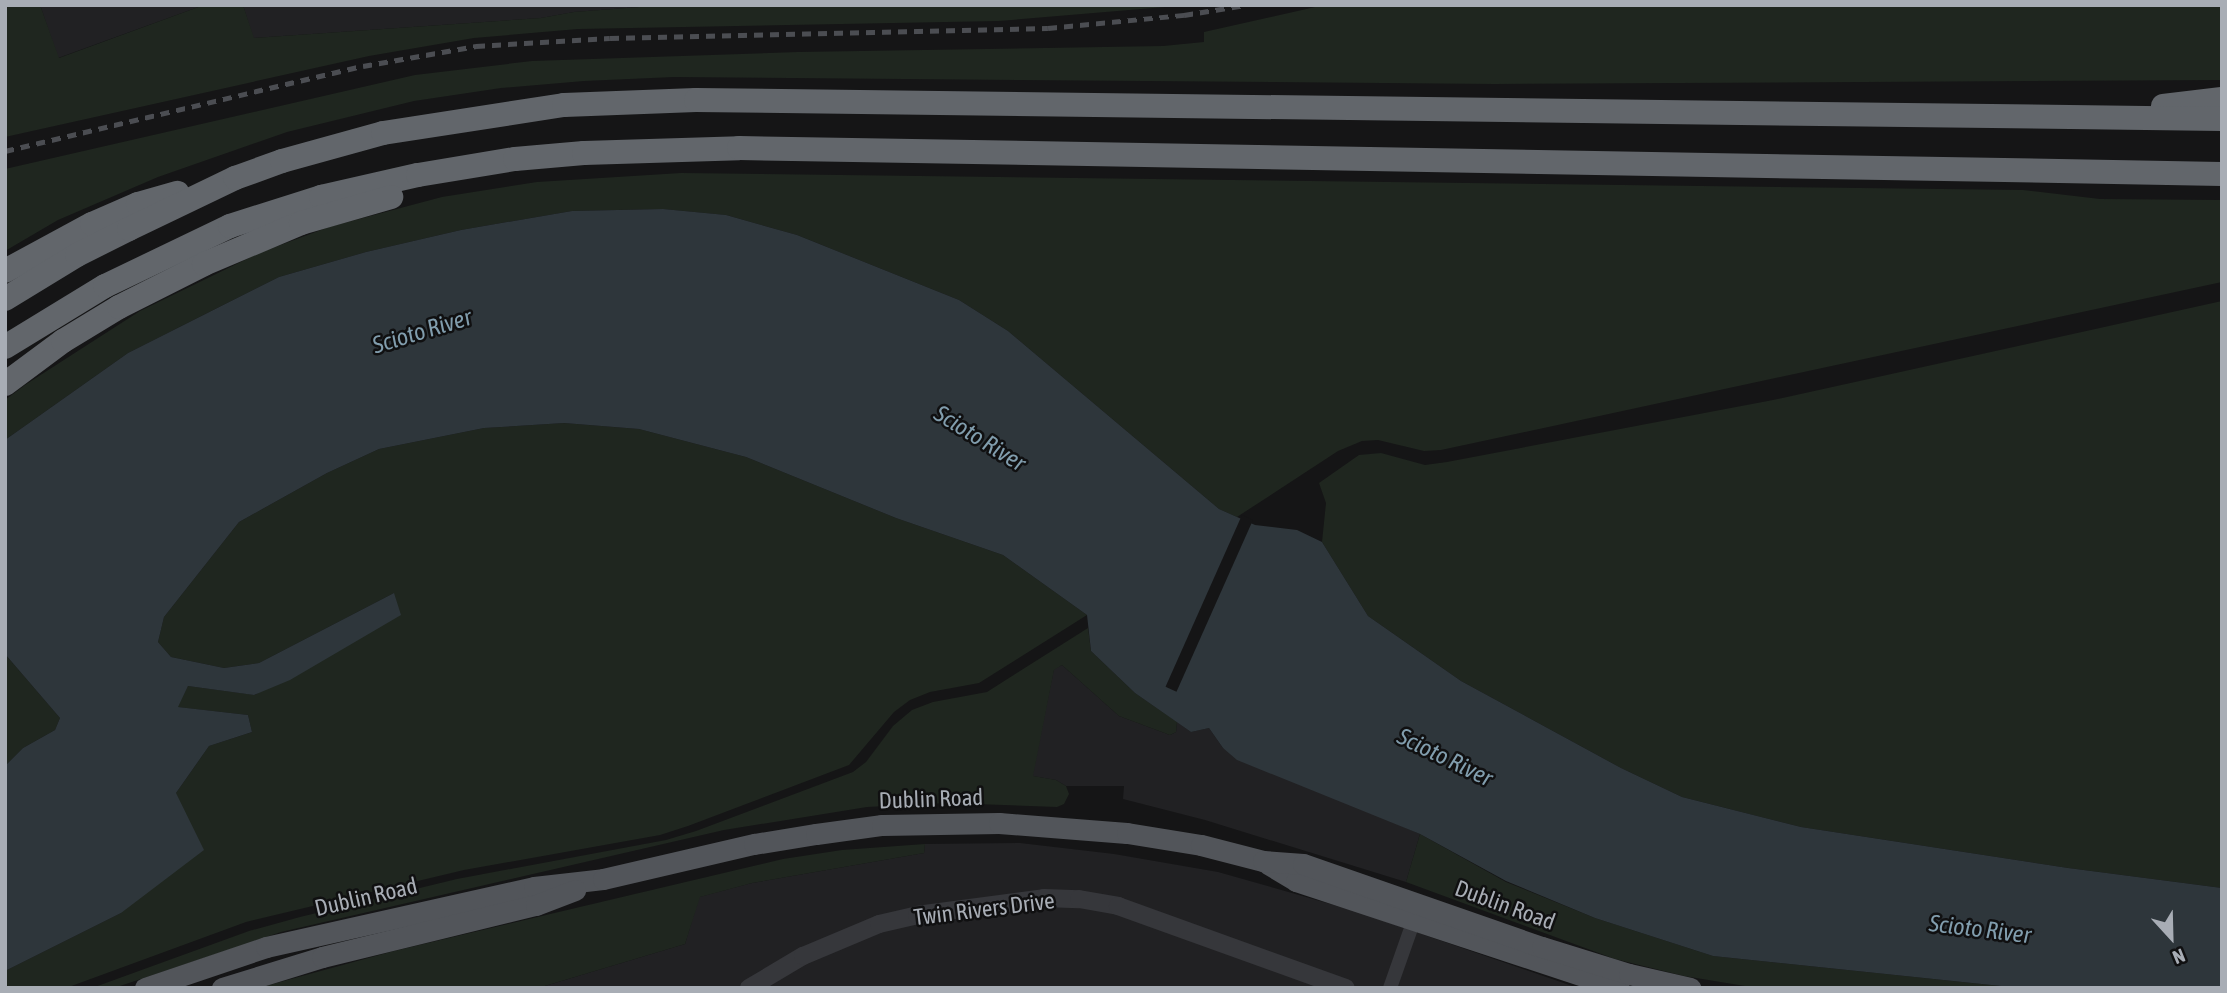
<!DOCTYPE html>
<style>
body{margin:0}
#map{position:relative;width:2227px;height:993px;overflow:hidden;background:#151516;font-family:"Asap Condensed",sans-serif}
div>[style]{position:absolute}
.built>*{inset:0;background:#212123}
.green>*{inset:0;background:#1f261f}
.water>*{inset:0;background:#2e363b}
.pier>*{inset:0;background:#151516;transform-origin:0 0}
.minor>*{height:14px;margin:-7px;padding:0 7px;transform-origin:7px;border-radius:7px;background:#36373b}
.tertiary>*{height:18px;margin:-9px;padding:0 9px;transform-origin:9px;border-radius:9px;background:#36373b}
.primary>*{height:21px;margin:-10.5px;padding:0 10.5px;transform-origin:10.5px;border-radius:10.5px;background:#52555a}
.motorway>*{height:24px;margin:-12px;padding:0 12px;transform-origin:12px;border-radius:12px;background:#62666b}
.rail>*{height:4.5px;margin-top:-2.25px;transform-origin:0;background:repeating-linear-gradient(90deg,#4b4d52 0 9px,transparent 0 16px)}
span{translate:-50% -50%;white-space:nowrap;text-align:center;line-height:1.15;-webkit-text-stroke:5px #101011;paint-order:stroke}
.street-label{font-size:23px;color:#a8adb5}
.water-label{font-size:24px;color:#819dad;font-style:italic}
.frame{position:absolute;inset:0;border:7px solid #a8adb5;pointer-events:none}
.north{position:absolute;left:2136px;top:902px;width:70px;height:70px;-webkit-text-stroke:5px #101011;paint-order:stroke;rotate:158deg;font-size:19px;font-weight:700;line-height:28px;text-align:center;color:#a8adb5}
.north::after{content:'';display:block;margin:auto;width:24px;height:32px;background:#a8adb5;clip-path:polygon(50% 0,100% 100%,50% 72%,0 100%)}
</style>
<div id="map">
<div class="built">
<i style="clip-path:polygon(40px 5px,204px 5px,58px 58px)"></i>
<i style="clip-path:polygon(243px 5px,666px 5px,574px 12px,541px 18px,253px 38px)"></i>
<i style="clip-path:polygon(1062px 665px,1119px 716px,1170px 735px,1176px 732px,1177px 722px,1191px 732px,1209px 728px,1223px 748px,1420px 834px,1406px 882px,1205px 820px,1123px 799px,1124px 786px,1066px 786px,1056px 780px,1032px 776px,1054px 669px)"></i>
<i style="clip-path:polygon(1020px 843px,1114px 854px,1218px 872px,1355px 911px,1578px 988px,538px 988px,685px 944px,699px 897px,752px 883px,924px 853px,925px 844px)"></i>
</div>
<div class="green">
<i style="clip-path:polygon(10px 5px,40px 5px,59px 58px,204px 5px,243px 5px,254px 38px,541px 18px,574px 12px,666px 5px,1189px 5px,999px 21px,578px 29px,474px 38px,369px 56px,5px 137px,5px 7px)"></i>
<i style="clip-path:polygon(1324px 5px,2222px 5px,2222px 80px,1495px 84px,674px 77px,584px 81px,501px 88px,414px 101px,287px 132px,158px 177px,58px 220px,5px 251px,5px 169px,415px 75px,532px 61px,798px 52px,1163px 46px,1204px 42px,1204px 32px)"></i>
<i style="clip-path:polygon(681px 173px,2023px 190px,2100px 199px,2222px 200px,2222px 282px,1441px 450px,1424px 451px,1378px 440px,1362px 441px,1338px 451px,1237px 517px,1219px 509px,1008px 331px,959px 300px,797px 235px,726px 215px,663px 209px,572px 211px,461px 230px,366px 252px,279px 277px,128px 353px,5px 440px,5px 400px,25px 385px,140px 311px,259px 253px,329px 227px,442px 197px,537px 182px)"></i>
<i style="clip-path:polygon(2222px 301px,2222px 888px,2068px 868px,1801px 827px,1682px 797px,1621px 768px,1461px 681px,1368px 616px,1322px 542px,1326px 503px,1319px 483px,1359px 455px,1381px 453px,1425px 465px,1447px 462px,1773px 400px)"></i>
<i style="clip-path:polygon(564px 423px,639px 429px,746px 457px,896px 518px,1003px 555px,1087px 615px,979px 683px,930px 692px,910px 700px,894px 712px,849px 765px,688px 826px,660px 835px,464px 870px,246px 922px,66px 988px,5px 988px,5px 971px,121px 913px,176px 793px,209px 746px,252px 732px,248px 715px,177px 707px,188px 686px,255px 695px,394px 593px,259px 663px,224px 668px,171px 657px,158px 642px,164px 617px,239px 522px,327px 473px,379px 449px,484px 428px)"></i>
<i style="clip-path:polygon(1088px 628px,1091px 651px,1135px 693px,1177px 722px,1176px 732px,1170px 735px,1119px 716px,1062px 665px,1054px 670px,1033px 776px,1056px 780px,1066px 786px,1069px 794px,1064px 804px,1057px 807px,947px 803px,867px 807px,724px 830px,281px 932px,114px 988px,92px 988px,249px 931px,300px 917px,457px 879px,666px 840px,696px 831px,853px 772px,866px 762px,893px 726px,912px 710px,933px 702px,987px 692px)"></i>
<i style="clip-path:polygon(5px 654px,60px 718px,55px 730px,23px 748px,5px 766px)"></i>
<i style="clip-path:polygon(1420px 834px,1506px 882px,1595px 918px,1713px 956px,2020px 988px,1757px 988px,1684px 976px,1615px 959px,1406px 882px)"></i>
<i style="clip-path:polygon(925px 844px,924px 853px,752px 883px,700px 897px,685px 944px,538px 988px,258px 988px,394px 951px,783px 859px,842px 850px)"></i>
</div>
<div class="water">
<i style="clip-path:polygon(663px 209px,726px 215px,797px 235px,959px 300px,1008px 331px,1219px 509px,1255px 525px,1297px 530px,1322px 542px,1368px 616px,1461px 681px,1621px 768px,1682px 797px,1801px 827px,2068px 868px,2222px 888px,2222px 988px,2020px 988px,1713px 956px,1595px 918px,1506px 881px,1420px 834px,1237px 760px,1223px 748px,1209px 728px,1191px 732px,1135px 693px,1091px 651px,1087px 615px,1003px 555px,896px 518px,746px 457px,639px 429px,564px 423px,484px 428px,379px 449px,327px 473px,239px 522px,164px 617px,158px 642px,171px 657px,224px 668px,259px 663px,394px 593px,401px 615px,290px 680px,254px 695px,188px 686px,178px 707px,248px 715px,252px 732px,209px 746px,176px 793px,204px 850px,121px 913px,5px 971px,5px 766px,23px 748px,55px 730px,60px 718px,5px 654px,5px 440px,128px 353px,279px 277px,366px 252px,461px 230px,572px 211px)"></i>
</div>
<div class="pier">
<i style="left:1242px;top:515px;width:12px;height:188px;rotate:24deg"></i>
</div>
<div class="minor">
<i style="left:1390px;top:988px;width:72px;rotate:-70.6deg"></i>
</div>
<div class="tertiary">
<i style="left:749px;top:988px;width:63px;rotate:-30.7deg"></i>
<i style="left:803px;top:956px;width:82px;rotate:-22.8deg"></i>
<i style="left:879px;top:924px;width:39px;rotate:-13deg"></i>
<i style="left:917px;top:915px;width:128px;rotate:-7.6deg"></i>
<i style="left:1044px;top:898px;width:35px;rotate:2deg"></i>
<i style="left:1079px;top:899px;width:40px;rotate:10deg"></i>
<i style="left:1118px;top:906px;width:242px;rotate:19.8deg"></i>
</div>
<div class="primary">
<i style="left:1268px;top:864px;width:33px;rotate:31deg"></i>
<i style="left:1296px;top:881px;width:340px;rotate:18.3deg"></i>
<i style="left:145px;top:988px;width:128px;rotate:-18.7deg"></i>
<i style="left:266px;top:947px;width:275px;rotate:-12.6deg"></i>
<i style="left:534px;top:887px;width:69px;rotate:-6.6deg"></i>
<i style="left:603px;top:879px;width:155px;rotate:-13.1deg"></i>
<i style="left:754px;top:844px;width:63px;rotate:-9.2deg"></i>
<i style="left:816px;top:834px;width:67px;rotate:-7.8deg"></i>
<i style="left:882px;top:825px;width:117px;rotate:-1deg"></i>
<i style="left:999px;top:823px;width:128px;rotate:4.5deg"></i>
<i style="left:1127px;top:833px;width:75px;rotate:9.2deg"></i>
<i style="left:1201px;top:845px;width:64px;rotate:14.5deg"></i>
<i style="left:1263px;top:861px;width:40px;rotate:4.3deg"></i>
<i style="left:1303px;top:864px;width:253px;rotate:19.2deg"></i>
<i style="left:1542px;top:947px;width:91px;rotate:17.2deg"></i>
<i style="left:1629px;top:974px;width:63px;rotate:12.9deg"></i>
<i style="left:222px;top:988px;width:105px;rotate:-17.2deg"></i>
<i style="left:322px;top:957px;width:220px;rotate:-13.7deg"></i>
<i style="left:536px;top:905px;width:42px;rotate:-21deg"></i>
</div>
<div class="motorway">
<i style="left:2163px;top:106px;width:59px;rotate:-6.8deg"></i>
<i style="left:5px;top:271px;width:99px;rotate:-28.4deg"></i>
<i style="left:92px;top:224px;width:50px;rotate:-23.5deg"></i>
<i style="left:138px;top:204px;width:41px;rotate:-15.8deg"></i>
<i style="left:5px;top:299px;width:84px;rotate:-31.4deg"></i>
<i style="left:77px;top:255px;width:58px;rotate:-26.6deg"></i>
<i style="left:129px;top:229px;width:118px;rotate:-25.7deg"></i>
<i style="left:235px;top:178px;width:50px;rotate:-19.9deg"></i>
<i style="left:282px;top:161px;width:105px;rotate:-15.5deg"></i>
<i style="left:383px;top:133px;width:183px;rotate:-8.8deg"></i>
<i style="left:564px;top:105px;width:132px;rotate:-2.2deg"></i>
<i style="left:696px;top:100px;width:1526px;rotate:0.71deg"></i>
<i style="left:5px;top:347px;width:117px;rotate:-31.4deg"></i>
<i style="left:105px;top:286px;width:139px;rotate:-25.6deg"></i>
<i style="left:230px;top:226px;width:96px;rotate:-17.7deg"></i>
<i style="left:321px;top:197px;width:99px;rotate:-12.8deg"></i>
<i style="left:418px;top:175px;width:98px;rotate:-9.4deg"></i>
<i style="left:515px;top:159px;width:69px;rotate:-5deg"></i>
<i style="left:584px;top:153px;width:155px;rotate:-1.8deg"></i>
<i style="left:739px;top:148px;width:1483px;rotate:1deg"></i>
<i style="left:5px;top:384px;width:72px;rotate:-36.6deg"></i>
<i style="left:63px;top:341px;width:66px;rotate:-31.3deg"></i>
<i style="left:119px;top:307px;width:95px;rotate:-26.8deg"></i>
<i style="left:204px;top:264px;width:105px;rotate:-22.9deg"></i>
<i style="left:301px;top:223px;width:94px;rotate:-16.1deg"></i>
</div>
<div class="rail">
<i style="left:5px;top:151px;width:368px;rotate:-13.4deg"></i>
<i style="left:363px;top:66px;width:115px;rotate:-10deg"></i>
<i style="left:476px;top:46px;width:134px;rotate:-3.4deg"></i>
<i style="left:610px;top:38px;width:438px;rotate:-1.3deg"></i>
<i style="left:1048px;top:28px;width:137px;rotate:-5.5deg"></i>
<i style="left:1184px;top:15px;width:62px;rotate:-9.3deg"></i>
</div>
<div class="street-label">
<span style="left:931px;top:799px;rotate:-2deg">Dublin Road</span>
<span style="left:366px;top:897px;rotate:-13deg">Dublin Road</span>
<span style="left:1505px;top:905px;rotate:20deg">Dublin Road</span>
<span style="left:984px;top:909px;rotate:-7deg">Twin Rivers Drive</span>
</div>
<div class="water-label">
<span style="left:422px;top:331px;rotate:-17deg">Scioto River</span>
<span style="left:980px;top:438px;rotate:32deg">Scioto River</span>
<span style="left:1445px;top:757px;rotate:26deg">Scioto River</span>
<span style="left:1980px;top:929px;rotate:7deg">Scioto River</span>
</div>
<div class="frame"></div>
<div class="north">N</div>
</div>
